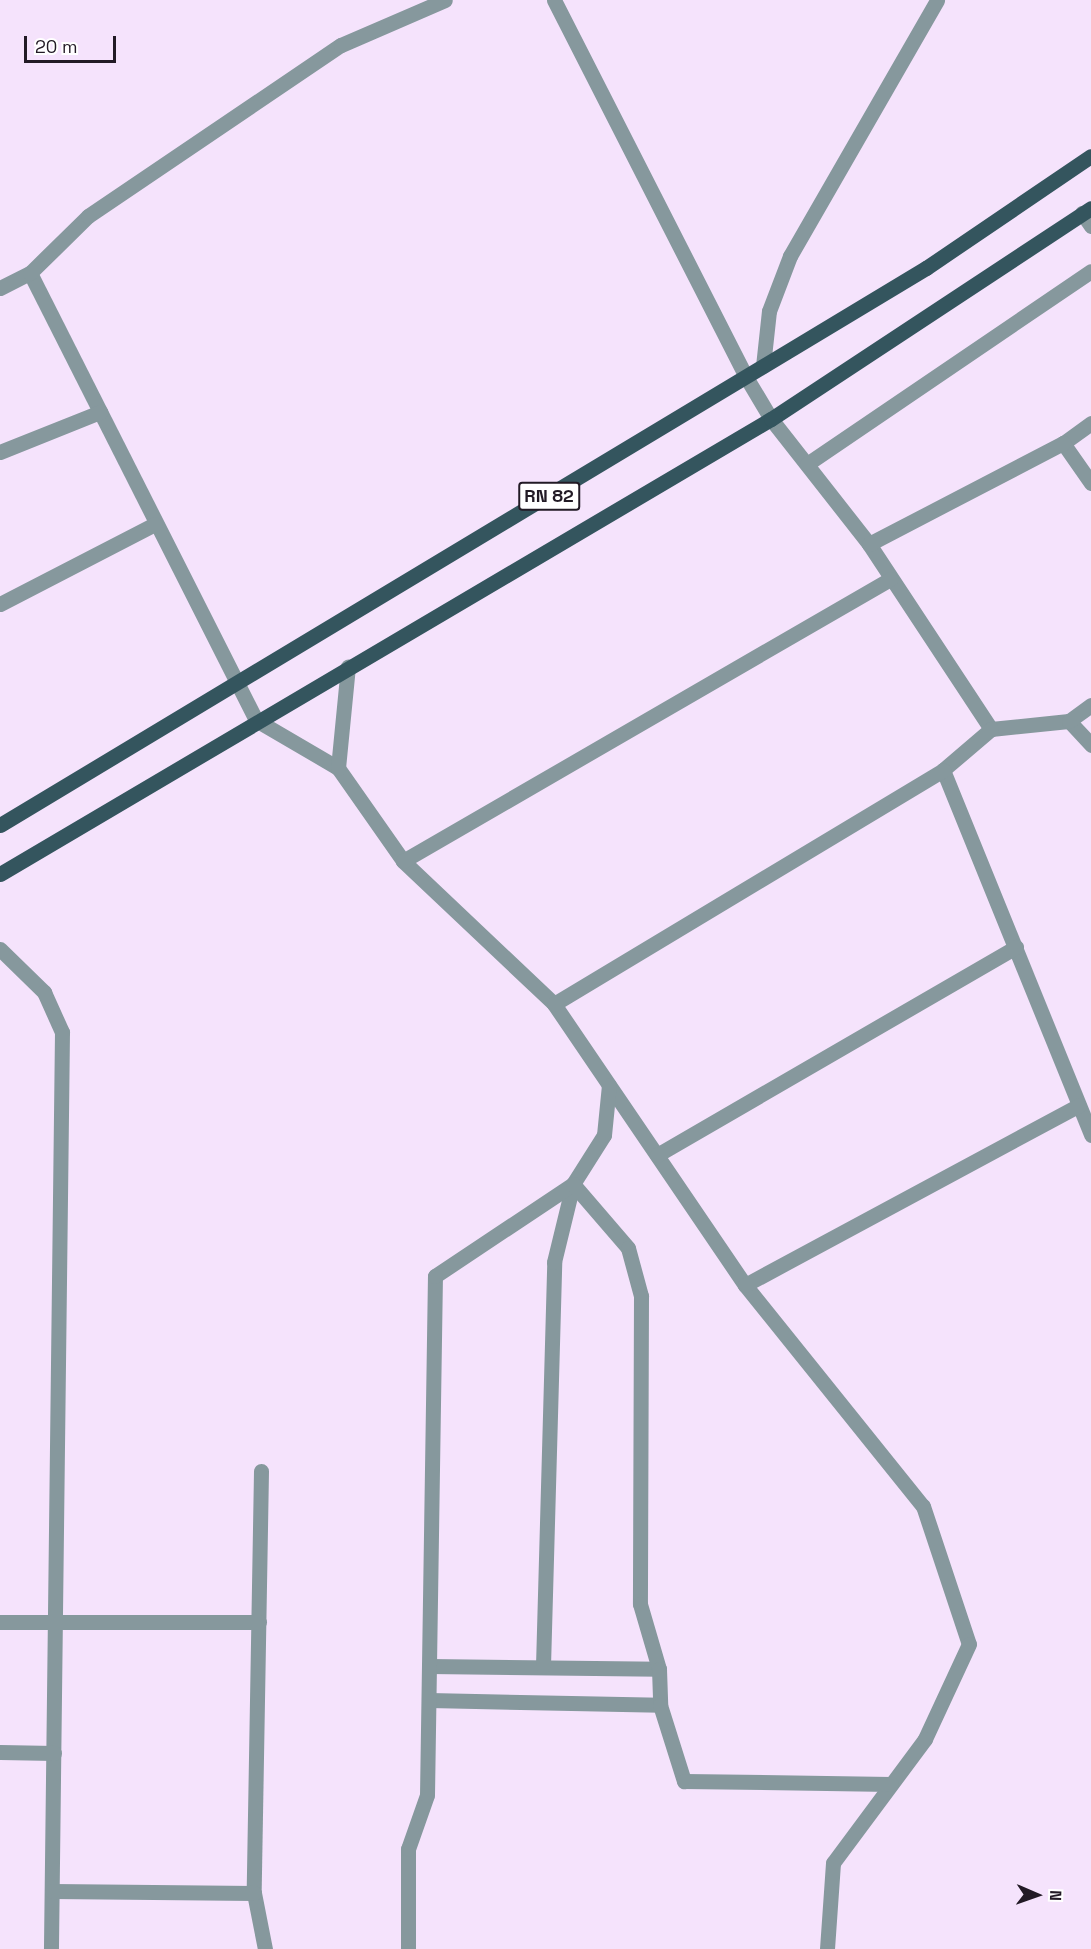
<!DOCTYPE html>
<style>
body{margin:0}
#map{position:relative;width:1091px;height:1949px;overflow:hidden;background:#f5e3fc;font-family:"Space Grotesk",sans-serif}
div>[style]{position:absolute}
.minor>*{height:15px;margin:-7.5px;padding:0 7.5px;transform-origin:7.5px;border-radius:7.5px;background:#86989d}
.primary>*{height:15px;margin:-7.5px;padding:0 7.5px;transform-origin:7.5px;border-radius:7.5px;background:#34555e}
span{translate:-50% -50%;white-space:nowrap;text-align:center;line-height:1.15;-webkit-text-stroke:4.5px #fff;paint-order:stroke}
.shield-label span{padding:2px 4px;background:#fff;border:2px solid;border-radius:4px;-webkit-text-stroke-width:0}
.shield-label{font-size:18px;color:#221a25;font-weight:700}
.north{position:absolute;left:1007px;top:1865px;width:60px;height:60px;-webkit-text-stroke:4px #fff;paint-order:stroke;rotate:92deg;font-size:16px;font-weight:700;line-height:24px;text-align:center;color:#221a25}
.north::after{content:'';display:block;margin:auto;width:21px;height:27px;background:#221a25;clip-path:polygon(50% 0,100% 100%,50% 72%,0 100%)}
.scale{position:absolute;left:24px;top:36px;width:92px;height:27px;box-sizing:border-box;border:3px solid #221a25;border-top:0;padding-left:8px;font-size:18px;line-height:21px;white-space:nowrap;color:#221a25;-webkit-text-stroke:4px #fff;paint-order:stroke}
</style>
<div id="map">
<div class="minor">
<i style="left:554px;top:0;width:423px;rotate:63deg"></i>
<i style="left:746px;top:377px;width:49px;rotate:59.2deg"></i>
<i style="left:771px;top:419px;width:159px;rotate:51.9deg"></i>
<i style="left:869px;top:544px;width:222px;rotate:56.6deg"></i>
<i style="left:991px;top:729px;width:78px;rotate:-5.9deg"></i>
<i style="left:1069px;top:721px;width:33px;rotate:47deg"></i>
<i style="left:1082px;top:213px;width:16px;rotate:55deg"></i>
<i style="left:30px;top:273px;width:501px;rotate:63.18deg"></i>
<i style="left:256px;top:720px;width:95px;rotate:30.3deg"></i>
<i style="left:338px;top:768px;width:113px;rotate:55deg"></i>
<i style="left:403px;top:861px;width:208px;rotate:43.4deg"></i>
<i style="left:554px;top:1004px;width:340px;rotate:55.8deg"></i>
<i style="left:745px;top:1285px;width:284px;rotate:51.2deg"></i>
<i style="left:923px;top:1506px;width:145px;rotate:71.6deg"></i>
<i style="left:969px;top:1644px;width:105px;rotate:114.9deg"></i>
<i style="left:925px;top:1739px;width:154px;rotate:126.6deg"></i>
<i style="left:833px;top:1863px;width:86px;rotate:94deg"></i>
<i style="left:0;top:288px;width:34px;rotate:-27deg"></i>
<i style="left:30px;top:273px;width:81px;rotate:-44.5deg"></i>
<i style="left:88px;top:216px;width:305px;rotate:-34.1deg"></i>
<i style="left:341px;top:45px;width:113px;rotate:-23.4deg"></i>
<i style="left:763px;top:366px;width:55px;rotate:-83.8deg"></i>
<i style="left:769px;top:311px;width:59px;rotate:-69.1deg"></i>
<i style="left:790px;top:256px;width:295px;rotate:-60.1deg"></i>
<i style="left:1091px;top:423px;width:34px;rotate:144deg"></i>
<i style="left:1063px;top:443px;width:49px;rotate:55deg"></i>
<i style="left:0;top:452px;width:108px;rotate:-21.8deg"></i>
<i style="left:807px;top:464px;width:343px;rotate:-34.2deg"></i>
<i style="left:869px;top:544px;width:219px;rotate:-27.5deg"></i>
<i style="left:0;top:604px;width:174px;rotate:-27.3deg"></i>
<i style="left:1069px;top:721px;width:27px;rotate:-36deg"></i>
<i style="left:991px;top:729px;width:63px;rotate:139.5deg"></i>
<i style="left:943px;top:770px;width:394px;rotate:67.9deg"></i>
<i style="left:338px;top:768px;width:102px;rotate:-84.4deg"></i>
<i style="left:403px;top:861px;width:563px;rotate:-30.07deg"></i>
<i style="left:0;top:949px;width:62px;rotate:44.3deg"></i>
<i style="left:44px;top:992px;width:44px;rotate:65.8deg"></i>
<i style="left:62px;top:1032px;width:917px;rotate:90.69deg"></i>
<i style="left:554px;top:1004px;width:454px;rotate:-31deg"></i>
<i style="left:657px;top:1155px;width:415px;rotate:-30.1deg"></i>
<i style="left:745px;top:1285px;width:379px;rotate:-28.3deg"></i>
<i style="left:261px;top:1471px;width:422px;rotate:91deg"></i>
<i style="left:254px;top:1893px;width:57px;rotate:78.9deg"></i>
<i style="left:0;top:1622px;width:259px"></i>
<i style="left:429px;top:1666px;width:230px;rotate:0.7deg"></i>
<i style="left:543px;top:1666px;width:404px;rotate:-88.4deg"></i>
<i style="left:554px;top:1262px;width:80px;rotate:-76.3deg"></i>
<i style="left:573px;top:1184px;width:58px;rotate:-57.7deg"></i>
<i style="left:604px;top:1135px;width:50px;rotate:-84.3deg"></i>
<i style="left:429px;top:1700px;width:231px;rotate:1.2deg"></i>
<i style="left:0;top:1752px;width:54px;rotate:1.1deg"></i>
<i style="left:52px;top:1891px;width:202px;rotate:0.6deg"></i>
<i style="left:408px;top:1949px;width:100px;rotate:-90deg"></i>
<i style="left:408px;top:1849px;width:57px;rotate:-70.6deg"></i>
<i style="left:427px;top:1795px;width:519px;rotate:-89.12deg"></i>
<i style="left:435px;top:1276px;width:166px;rotate:-33.7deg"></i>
<i style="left:573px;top:1184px;width:84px;rotate:49.3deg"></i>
<i style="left:628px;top:1248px;width:50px;rotate:74.8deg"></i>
<i style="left:641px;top:1296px;width:308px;rotate:90.2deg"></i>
<i style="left:640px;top:1604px;width:68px;rotate:73.7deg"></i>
<i style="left:659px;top:1669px;width:36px;rotate:88deg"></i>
<i style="left:660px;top:1705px;width:80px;rotate:72.5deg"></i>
<i style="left:684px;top:1781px;width:207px;rotate:0.8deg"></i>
</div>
<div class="primary">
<i style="left:0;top:825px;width:1081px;rotate:-31.03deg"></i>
<i style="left:926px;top:268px;width:199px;rotate:-34.2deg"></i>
<i style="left:0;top:874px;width:895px;rotate:-30.55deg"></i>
<i style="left:771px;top:419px;width:383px;rotate:-33.4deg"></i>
</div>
<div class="shield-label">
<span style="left:549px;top:496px">RN 82</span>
</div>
<div class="north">N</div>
<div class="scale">20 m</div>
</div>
